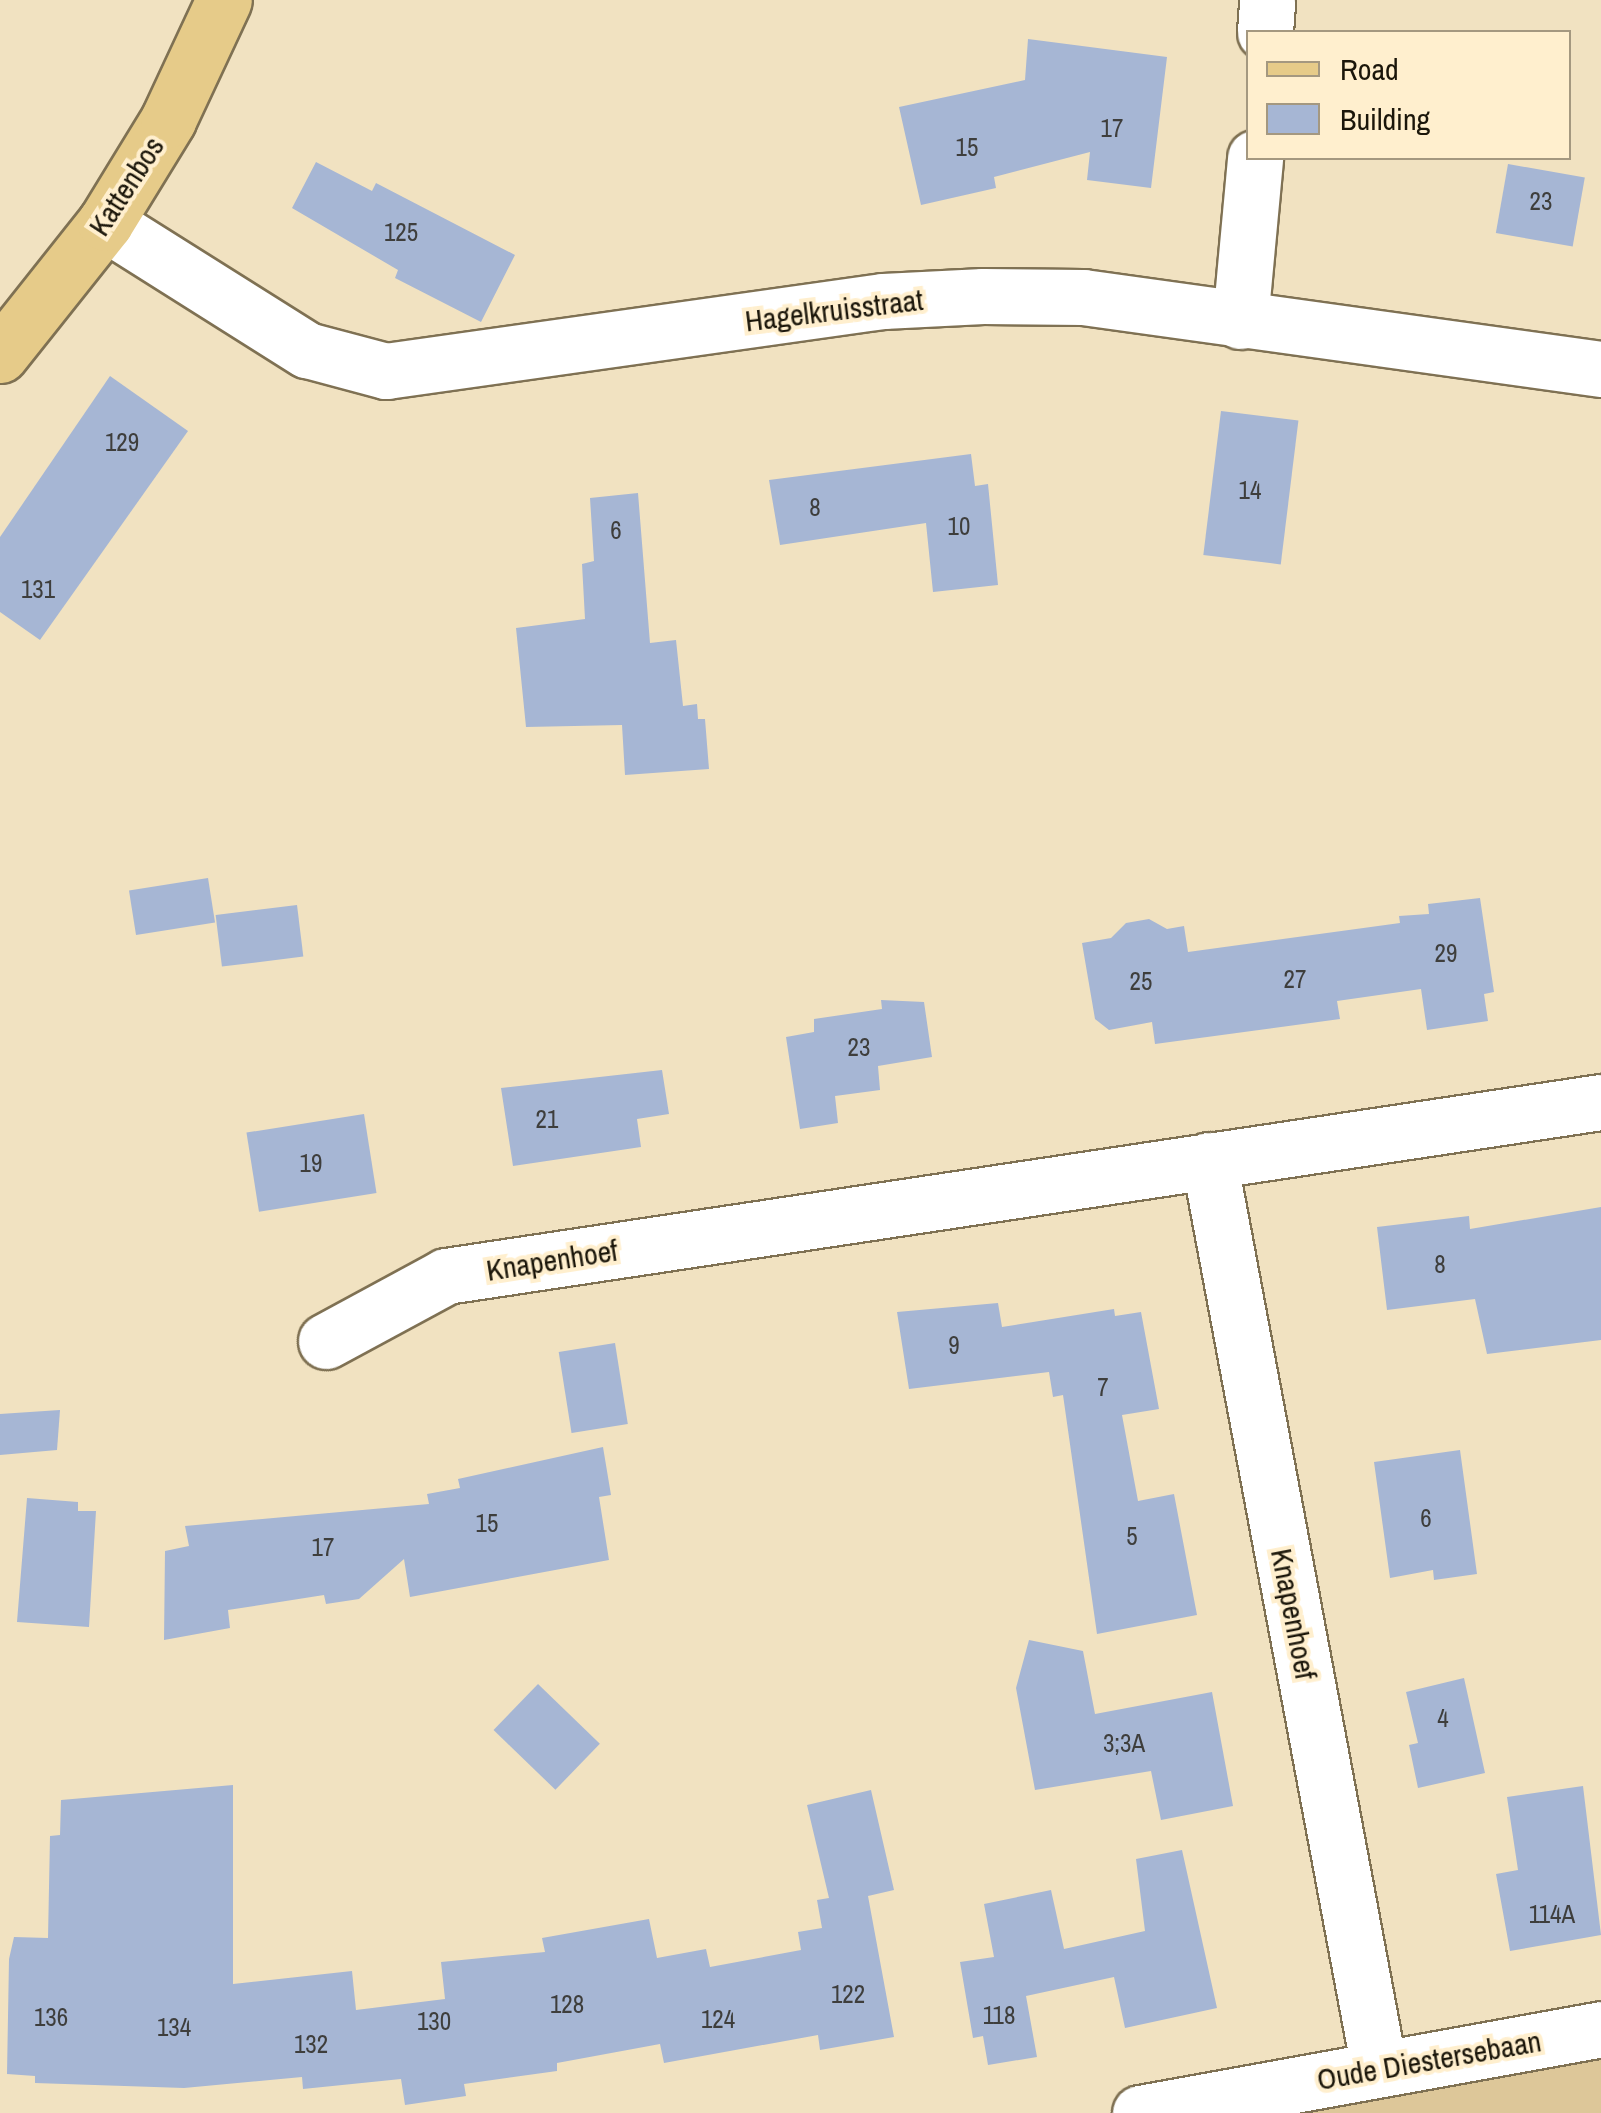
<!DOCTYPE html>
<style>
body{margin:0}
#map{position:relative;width:1601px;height:2113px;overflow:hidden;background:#f1e2c1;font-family:"Archivo Narrow",sans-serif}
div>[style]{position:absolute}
.green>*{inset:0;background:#ddc799}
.building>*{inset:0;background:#a6b6d4;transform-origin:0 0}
.roads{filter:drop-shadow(2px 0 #7f7153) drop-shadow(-2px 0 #7f7153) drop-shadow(0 2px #7f7153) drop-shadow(0 -2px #7f7153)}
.minor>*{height:55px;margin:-27.5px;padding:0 27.5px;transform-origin:27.5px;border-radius:27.5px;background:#fff}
.major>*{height:55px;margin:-27.5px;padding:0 27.5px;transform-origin:27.5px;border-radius:27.5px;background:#e6cb89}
span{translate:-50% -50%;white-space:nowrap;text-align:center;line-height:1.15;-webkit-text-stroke:8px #ffefce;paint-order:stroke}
.number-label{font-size:25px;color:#3e3e3c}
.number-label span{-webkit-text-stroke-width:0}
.street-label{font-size:30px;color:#1b160a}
.legend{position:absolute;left:1246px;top:30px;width:325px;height:130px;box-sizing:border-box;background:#ffefce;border:2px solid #a49880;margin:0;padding:12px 18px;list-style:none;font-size:30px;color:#1b160a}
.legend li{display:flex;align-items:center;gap:20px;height:50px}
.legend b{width:50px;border:2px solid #a49880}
</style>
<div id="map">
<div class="green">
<i style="clip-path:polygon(1601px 2056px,1601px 2113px,1285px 2113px)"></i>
</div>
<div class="building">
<i style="clip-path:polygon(1028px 39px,1167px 57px,1151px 188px,1087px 180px,1090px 152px,994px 177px,996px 188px,921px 205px,899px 107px,1025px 80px)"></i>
<i style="clip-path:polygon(316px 162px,372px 191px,376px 183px,515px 255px,481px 322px,395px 278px,398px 270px,292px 208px)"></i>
<i style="left:1508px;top:164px;width:78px;height:70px;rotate:10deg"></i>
<i style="clip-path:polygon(110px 376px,188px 431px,40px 640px,0 612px,0 537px)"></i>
<i style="left:1221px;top:411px;width:78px;height:145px;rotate:7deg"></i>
<i style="clip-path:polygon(971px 454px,975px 486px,988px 484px,998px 585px,933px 592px,926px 523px,780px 545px,769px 480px)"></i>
<i style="clip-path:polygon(638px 493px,650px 643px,676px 640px,683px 706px,697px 704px,698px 719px,705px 719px,709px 769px,625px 775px,622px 725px,526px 727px,516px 628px,585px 619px,582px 564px,594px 561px,590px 498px)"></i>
<i style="left:208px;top:878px;width:45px;height:80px;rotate:81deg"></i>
<i style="clip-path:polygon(1480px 898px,1494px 992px,1484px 994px,1488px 1021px,1427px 1030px,1421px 989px,1337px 1001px,1340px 1019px,1155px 1044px,1152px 1022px,1109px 1030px,1095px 1019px,1082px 943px,1111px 938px,1126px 923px,1149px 919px,1167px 929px,1184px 926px,1188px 952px,1400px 923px,1399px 916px,1429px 914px,1428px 904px)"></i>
<i style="left:297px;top:905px;width:52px;height:82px;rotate:83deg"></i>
<i style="clip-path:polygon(881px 1000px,924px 1002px,932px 1057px,878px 1066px,880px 1090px,835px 1096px,838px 1123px,800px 1129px,786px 1037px,814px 1032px,814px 1019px,882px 1009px)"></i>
<i style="clip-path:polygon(662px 1070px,669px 1114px,637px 1119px,641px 1147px,513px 1166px,501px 1088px)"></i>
<i style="left:364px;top:1114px;width:80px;height:119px;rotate:81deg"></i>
<i style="clip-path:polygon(1601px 1207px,1601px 1340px,1487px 1354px,1475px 1299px,1387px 1310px,1377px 1227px,1469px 1216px,1470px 1229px)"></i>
<i style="clip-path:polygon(998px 1303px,1002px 1327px,1114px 1309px,1115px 1316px,1141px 1312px,1159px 1409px,1122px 1415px,1138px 1501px,1174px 1494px,1197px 1615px,1097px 1634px,1063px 1395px,1053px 1397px,1049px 1372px,909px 1389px,897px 1312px)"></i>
<i style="left:615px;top:1343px;width:82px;height:57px;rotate:81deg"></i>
<i style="clip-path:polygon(60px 1410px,57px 1450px,0 1455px,0 1414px)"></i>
<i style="clip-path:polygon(603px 1447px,611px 1495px,599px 1497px,609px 1560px,410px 1597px,404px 1559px,359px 1599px,326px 1604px,324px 1595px,228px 1610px,230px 1628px,164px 1640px,165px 1551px,189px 1546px,185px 1526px,429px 1504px,427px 1494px,460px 1488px,458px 1479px)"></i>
<i style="clip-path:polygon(1460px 1450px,1477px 1574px,1434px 1580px,1433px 1570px,1390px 1578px,1374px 1462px)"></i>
<i style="clip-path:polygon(27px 1498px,78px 1502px,78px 1511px,96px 1511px,89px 1627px,17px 1622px)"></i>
<i style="clip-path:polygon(1029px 1640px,1083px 1651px,1095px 1714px,1212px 1692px,1233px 1806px,1161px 1820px,1151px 1771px,1035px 1790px,1016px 1688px)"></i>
<i style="clip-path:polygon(1464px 1678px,1485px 1773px,1418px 1788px,1409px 1745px,1418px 1743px,1406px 1692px)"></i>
<i style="left:538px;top:1684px;width:86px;height:64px;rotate:44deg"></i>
<i style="clip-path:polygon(233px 1785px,233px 1984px,352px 1971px,356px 2010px,445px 1999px,441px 1962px,545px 1952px,542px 1938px,649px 1919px,657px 1958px,706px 1949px,710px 1967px,801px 1950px,798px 1932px,822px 1928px,817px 1900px,829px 1898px,807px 1805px,871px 1790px,894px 1890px,868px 1896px,894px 2037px,820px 2050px,818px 2035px,664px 2063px,660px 2044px,557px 2063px,557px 2071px,464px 2084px,466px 2096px,405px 2105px,401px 2079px,303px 2089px,302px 2077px,184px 2088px,35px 2083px,35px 2076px,7px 2074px,9px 1959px,14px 1937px,48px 1938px,50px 1836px,60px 1835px,61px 1800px)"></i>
<i style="clip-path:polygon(1583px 1786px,1601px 1935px,1510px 1951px,1496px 1874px,1518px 1870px,1507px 1797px)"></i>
<i style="clip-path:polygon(1182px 1850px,1217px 2008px,1125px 2028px,1114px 1977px,1026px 1996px,1037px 2057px,988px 2065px,983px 2036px,973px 2038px,960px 1962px,994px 1957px,984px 1904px,1051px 1890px,1064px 1949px,1145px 1931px,1136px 1859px)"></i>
</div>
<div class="roads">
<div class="minor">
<i style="left:1265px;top:32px;width:32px;rotate:-86deg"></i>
<i style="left:105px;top:223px;width:239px;rotate:32.2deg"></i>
<i style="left:307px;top:350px;width:82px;rotate:14.9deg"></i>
<i style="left:386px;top:371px;width:502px;rotate:-8.02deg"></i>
<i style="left:883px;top:301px;width:100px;rotate:-2.9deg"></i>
<i style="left:983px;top:296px;width:100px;rotate:0.6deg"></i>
<i style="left:1083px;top:297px;width:523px;rotate:7.91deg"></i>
<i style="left:1240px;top:321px;width:164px;rotate:-84.7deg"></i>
<i style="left:1209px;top:1160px;width:924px;rotate:79.4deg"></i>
<i style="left:326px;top:1341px;width:136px;rotate:-28.4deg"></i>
<i style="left:446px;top:1276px;width:1168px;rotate:-8.57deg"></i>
<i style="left:1140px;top:2113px;width:469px;rotate:-10.3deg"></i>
</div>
<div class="major">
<i style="left:0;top:355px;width:169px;rotate:-51.5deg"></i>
<i style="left:105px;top:223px;width:121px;rotate:-58.5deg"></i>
<i style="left:168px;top:120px;width:132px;rotate:-65deg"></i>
</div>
</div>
<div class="number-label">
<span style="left:1112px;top:128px">17</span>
<span style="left:967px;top:147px">15</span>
<span style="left:1541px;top:201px">23</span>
<span style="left:401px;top:232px">125</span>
<span style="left:122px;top:442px">129</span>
<span style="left:1250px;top:490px">14</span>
<span style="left:815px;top:507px">8</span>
<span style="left:959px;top:526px">10</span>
<span style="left:616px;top:530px">6</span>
<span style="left:38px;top:589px">131</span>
<span style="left:1446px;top:953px">29</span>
<span style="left:1295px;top:979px">27</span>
<span style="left:1141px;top:981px">25</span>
<span style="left:859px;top:1047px">23</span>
<span style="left:547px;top:1119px">21</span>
<span style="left:311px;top:1163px">19</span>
<span style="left:1440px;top:1264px">8</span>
<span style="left:954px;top:1345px">9</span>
<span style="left:1103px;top:1387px">7</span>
<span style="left:1426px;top:1518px">6</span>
<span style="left:487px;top:1523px">15</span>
<span style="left:1132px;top:1536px">5</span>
<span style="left:323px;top:1547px">17</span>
<span style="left:1443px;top:1718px">4</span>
<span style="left:1124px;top:1743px">3;3A</span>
<span style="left:1552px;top:1914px">114A</span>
<span style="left:848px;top:1994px">122</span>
<span style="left:567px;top:2004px">128</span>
<span style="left:999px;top:2015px">118</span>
<span style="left:51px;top:2017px">136</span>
<span style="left:718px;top:2019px">124</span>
<span style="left:434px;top:2021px">130</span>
<span style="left:174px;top:2027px">134</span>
<span style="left:311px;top:2044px">132</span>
</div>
<div class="street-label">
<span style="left:126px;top:186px;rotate:-57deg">Kattenbos</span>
<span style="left:834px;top:310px;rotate:-7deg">Hagelkruisstraat</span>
<span style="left:552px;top:1260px;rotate:-9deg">Knapenhoef</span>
<span style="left:1294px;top:1614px;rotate:79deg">Knapenhoef</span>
<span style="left:1429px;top:2060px;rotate:-10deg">Oude Diestersebaan</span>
</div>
<ul class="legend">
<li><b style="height:12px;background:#e6cb89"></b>Road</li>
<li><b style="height:28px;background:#a6b6d4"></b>Building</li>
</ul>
</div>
